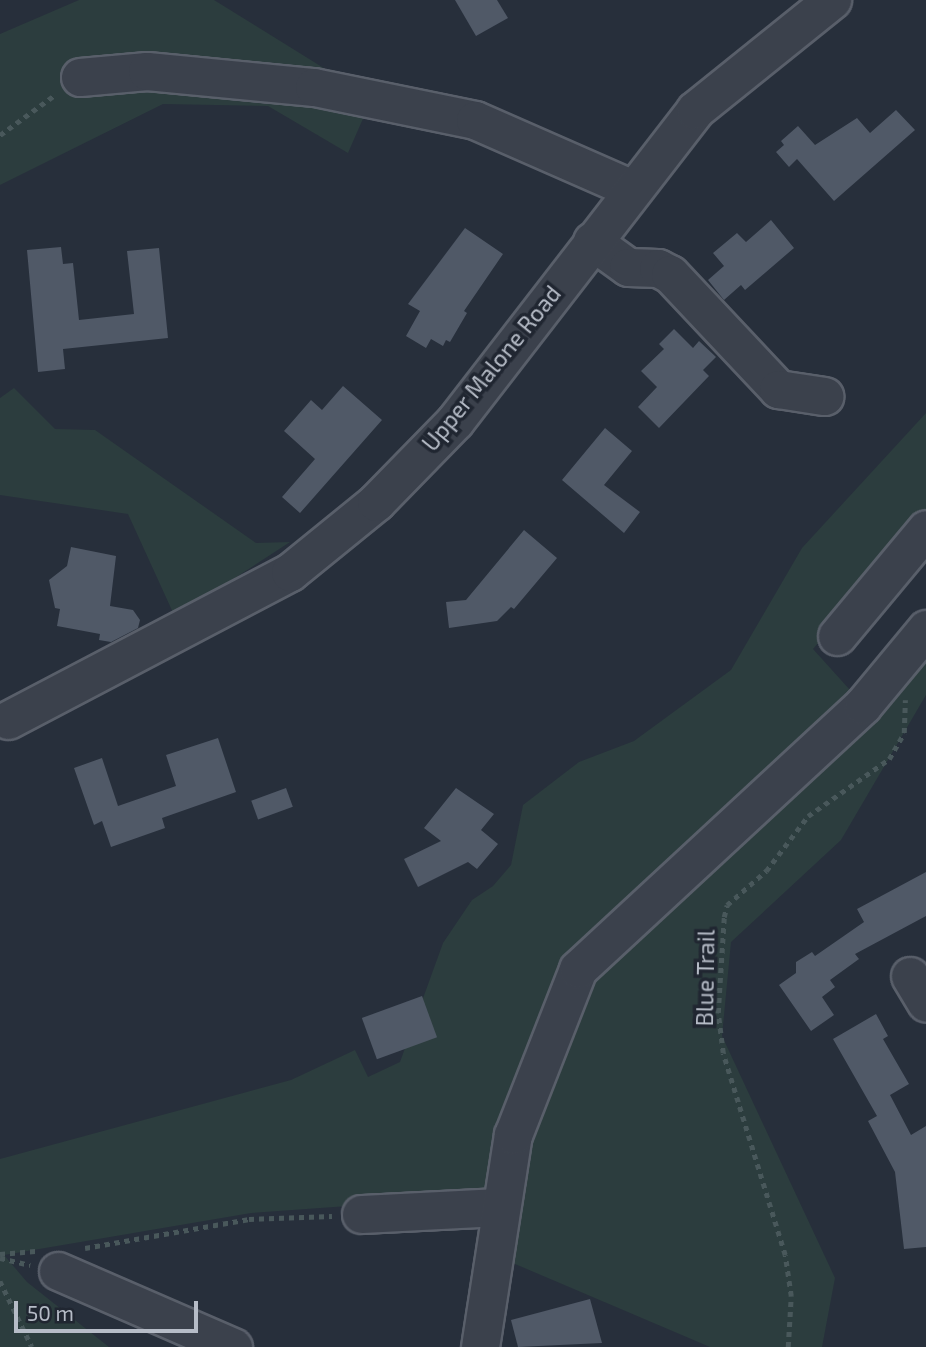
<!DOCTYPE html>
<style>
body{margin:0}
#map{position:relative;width:926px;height:1347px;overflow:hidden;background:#272f3b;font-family:"Exo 2",sans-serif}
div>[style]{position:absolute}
.green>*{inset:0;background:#2c3d3e}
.building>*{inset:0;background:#505967;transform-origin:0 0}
.path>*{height:4.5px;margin-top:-2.25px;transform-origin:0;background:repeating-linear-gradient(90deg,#49585b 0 5px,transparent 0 10px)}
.roads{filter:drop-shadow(2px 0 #595f6a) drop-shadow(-2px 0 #595f6a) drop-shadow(0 2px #595f6a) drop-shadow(0 -2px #595f6a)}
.minor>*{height:37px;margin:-18.5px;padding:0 18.5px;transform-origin:18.5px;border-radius:18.5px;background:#3b414c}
span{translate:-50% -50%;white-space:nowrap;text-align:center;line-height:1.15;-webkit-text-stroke:7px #202631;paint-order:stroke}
.street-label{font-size:23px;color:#b6bcc7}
.scale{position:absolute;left:14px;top:1301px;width:184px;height:32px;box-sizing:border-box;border:4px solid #b6bcc7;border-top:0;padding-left:9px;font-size:21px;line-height:24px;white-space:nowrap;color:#b6bcc7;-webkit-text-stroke:5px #202631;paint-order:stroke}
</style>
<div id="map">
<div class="green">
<i style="clip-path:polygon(79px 0,214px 0,372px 98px,348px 153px,268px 106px,163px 104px,0 185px,0 34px)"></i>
<i style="clip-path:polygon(14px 388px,55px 429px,95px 430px,256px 543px,290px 542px,175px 617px,128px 514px,0 495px,0 398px)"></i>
<i style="clip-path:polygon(926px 413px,926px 518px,813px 649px,869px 711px,926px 654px,926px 695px,841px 840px,731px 942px,722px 1036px,835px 1278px,822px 1347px,710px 1347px,494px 1255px,501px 1195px,251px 1213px,4px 1255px,27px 1282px,109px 1347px,0 1347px,0 1159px,291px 1080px,355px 1050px,368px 1077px,400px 1062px,443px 943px,472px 900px,493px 886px,511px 865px,523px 805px,579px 762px,634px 741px,731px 670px,802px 548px)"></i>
</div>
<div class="building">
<i style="clip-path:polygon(455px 0,497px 0,508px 18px,476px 36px)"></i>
<i style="clip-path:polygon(896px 110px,915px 130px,834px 201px,797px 159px,789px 167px,776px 152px,784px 145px,781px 141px,798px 126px,815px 145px,857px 118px,870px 133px)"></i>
<i style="clip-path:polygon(771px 220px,794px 248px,745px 290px,741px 285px,724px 300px,708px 280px,724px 266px,713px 253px,737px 233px,746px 242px)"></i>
<i style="clip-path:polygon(465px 228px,503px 254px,464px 311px,467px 313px,450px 342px,446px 340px,443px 346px,431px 339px,426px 348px,406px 336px,420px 311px,408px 304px)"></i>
<i style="clip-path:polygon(61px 247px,63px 264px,73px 263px,79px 320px,134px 314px,127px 251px,159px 248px,168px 338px,63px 349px,65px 369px,38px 372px,27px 250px)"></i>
<i style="clip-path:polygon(674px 329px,693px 348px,699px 341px,716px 357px,703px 370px,709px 376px,659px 428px,638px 407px,657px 387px,641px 371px,664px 349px,659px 344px)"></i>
<i style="clip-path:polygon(343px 386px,382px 420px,300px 513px,282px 497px,315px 459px,284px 431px,311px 400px,322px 410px)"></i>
<i style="clip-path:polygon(605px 428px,632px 451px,604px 485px,640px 512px,624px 533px,562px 480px)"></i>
<i style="clip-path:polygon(524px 530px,557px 558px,514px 609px,511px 607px,497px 621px,449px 628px,446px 602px,466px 600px)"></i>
<i style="clip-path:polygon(71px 547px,116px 556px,110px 606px,133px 610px,140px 620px,138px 628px,111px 642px,99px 640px,100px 634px,57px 626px,60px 609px,55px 608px,49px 580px,67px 566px)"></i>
<i style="clip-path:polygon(218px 738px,236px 792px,162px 818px,165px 828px,111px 847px,102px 821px,94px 825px,74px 768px,102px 758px,118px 806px,176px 786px,166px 755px)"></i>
<i style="left:286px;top:788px;width:20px;height:37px;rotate:70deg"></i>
<i style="clip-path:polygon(456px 788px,494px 814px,481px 830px,498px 844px,477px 869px,468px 862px,418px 887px,404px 859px,441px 841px,424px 828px)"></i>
<i style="clip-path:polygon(926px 872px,926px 916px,855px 954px,859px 959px,830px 980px,835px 987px,822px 997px,834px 1015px,811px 1031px,779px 985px,796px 973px,796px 962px,812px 952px,815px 956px,864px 922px,857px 909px)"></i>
<i style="left:422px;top:996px;width:44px;height:64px;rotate:70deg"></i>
<i style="clip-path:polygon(876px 1014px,888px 1036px,883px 1039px,909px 1084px,890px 1095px,911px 1135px,926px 1126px,926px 1247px,904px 1249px,895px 1172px,868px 1121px,877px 1116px,833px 1039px)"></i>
<i style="clip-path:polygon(590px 1299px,602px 1343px,518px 1347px,511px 1320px)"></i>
</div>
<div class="path">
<i style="left:0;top:135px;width:69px;rotate:-36.2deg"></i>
<i style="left:85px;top:1248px;width:167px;rotate:-10deg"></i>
<i style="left:249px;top:1219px;width:83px;rotate:-2.1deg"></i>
<i style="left:0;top:1254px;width:38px;rotate:-5deg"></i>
<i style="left:0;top:1258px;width:31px;rotate:13deg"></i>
<i style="left:0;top:1281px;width:73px;rotate:64.1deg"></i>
<i style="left:788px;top:1347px;width:51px;rotate:-86.6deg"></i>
<i style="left:791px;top:1296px;width:41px;rotate:-98.3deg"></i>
<i style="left:785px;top:1255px;width:211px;rotate:-107.1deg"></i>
<i style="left:723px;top:1053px;width:40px;rotate:-97.1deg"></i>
<i style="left:718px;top:1013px;width:96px;rotate:-86.4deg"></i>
<i style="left:724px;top:917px;width:12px;rotate:-76deg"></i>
<i style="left:727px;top:905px;width:52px;rotate:-41.1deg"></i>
<i style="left:766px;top:871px;width:69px;rotate:-52.6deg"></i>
<i style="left:808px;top:816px;width:99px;rotate:-35.1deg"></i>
<i style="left:889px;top:759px;width:30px;rotate:-60deg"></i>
<i style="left:904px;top:733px;width:33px;rotate:-88deg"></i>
</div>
<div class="roads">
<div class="minor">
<i style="left:80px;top:77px;width:67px;rotate:-5.1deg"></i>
<i style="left:147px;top:71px;width:168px;rotate:5.5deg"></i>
<i style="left:314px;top:87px;width:164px;rotate:11.6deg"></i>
<i style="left:475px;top:120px;width:171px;rotate:23.7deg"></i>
<i style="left:592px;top:241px;width:44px;rotate:35.8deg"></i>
<i style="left:628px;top:267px;width:30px;rotate:2deg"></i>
<i style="left:658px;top:268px;width:13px;rotate:27deg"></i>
<i style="left:670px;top:274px;width:158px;rotate:46.8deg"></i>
<i style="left:778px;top:389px;width:47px;rotate:8.7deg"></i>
<i style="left:837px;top:636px;width:139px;rotate:-50.2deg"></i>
<i style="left:8px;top:720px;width:318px;rotate:-27.7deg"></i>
<i style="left:290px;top:572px;width:111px;rotate:-39.1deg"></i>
<i style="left:376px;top:502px;width:113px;rotate:-45.7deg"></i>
<i style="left:455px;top:421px;width:393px;rotate:-52.3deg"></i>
<i style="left:695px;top:110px;width:176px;rotate:-38.8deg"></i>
<i style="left:910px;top:976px;width:31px;rotate:59deg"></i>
<i style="left:361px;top:1214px;width:139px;rotate:-2.9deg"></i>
<i style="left:58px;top:1271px;width:191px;rotate:23.5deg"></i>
<i style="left:480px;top:1347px;width:215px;rotate:-81.2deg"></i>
<i style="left:513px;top:1135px;width:178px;rotate:-68.6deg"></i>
<i style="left:578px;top:969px;width:388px;rotate:-42.8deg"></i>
<i style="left:863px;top:705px;width:99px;rotate:-50.3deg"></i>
</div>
</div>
<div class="street-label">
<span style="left:491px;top:368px;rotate:-51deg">Upper Malone Road</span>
<span style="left:705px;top:978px;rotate:-89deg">Blue Trail</span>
</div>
<div class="scale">50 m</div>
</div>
